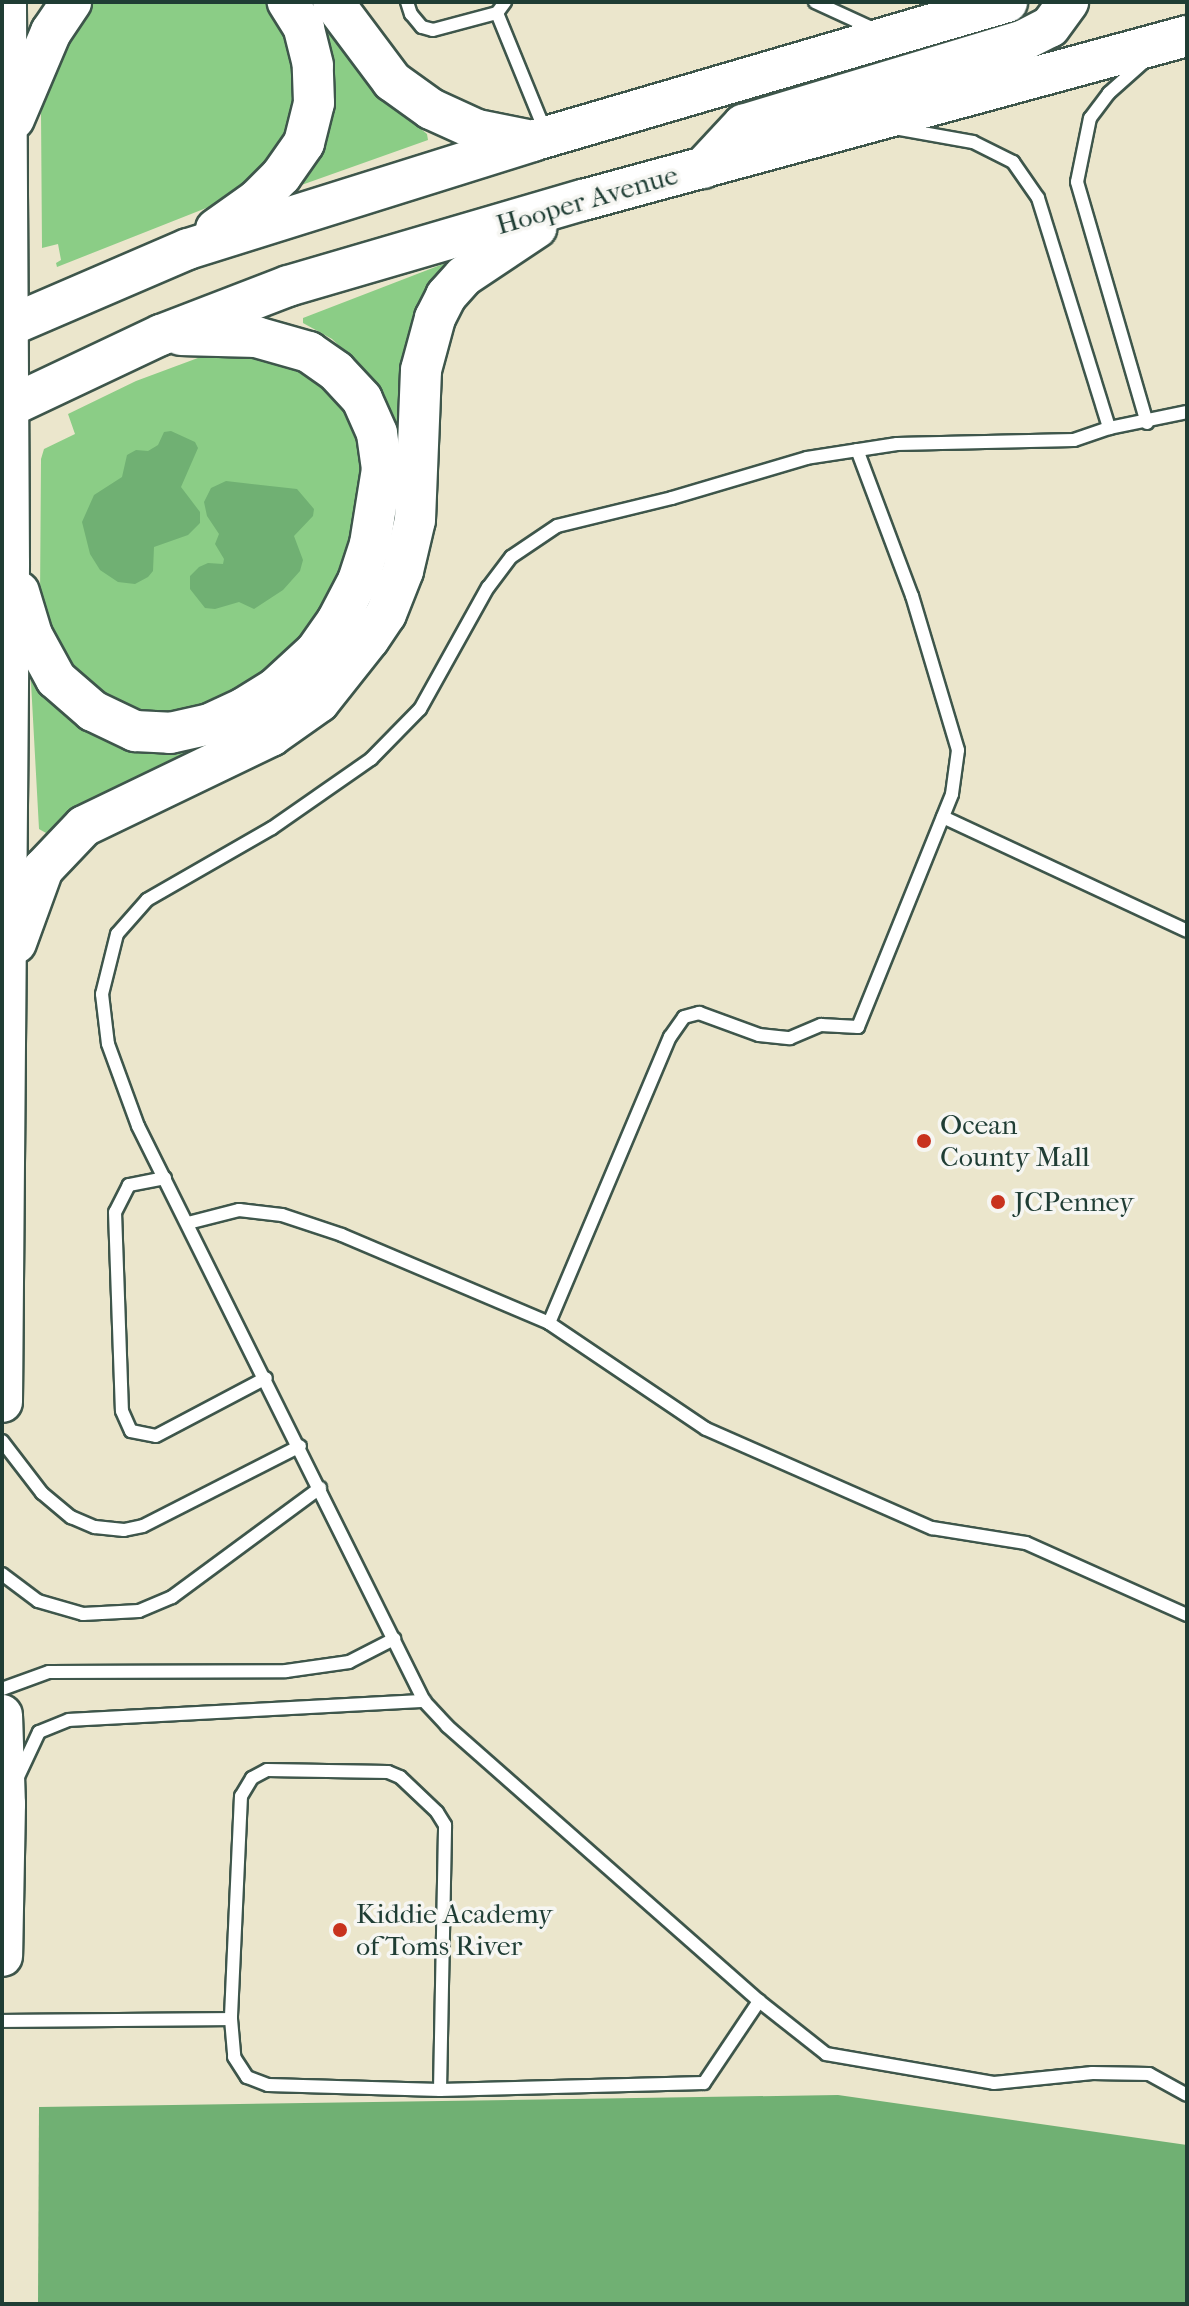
<!DOCTYPE html>
<style>
body{margin:0}
#map{position:relative;width:1189px;height:2306px;overflow:hidden;background:#ebe6cc;font-family:"IM FELL French Canon",serif}
div>[style]{position:absolute}
.green>*{inset:0;background:#8bcd86}
.forest>*{inset:0;background:#70b073}
.roads{filter:drop-shadow(2px 0 #3e564b) drop-shadow(-2px 0 #3e564b) drop-shadow(0 2px #3e564b) drop-shadow(0 -2px #3e564b)}
.lane>*{height:12px;margin:-6px;padding:0 6px;transform-origin:6px;border-radius:6px;background:#fff}
.primary>*{height:40px;margin:-20px;padding:0 20px;transform-origin:20px;border-radius:20px;background:#fff}
.dots>*{width:22px;height:22px;translate:-50% -50%;box-sizing:border-box;border:4px solid #f6f6f2;border-radius:50%}
span{translate:-50% -50%;white-space:nowrap;text-align:center;line-height:1.15;-webkit-text-stroke:7px #f6f6f2;paint-order:stroke}
.street-label{font-size:28px;color:#1f3d34}
.poi-label{font-size:28px;color:#1f3d34}
.left{translate:0 -50%;text-align:left}
.frame{position:absolute;inset:0;border:4px solid #1f3d34;pointer-events:none}
</style>
<div id="map">
<div class="green">
<i style="clip-path:polygon(86px 2px,267px 2px,281px 19px,301px 75px,290px 140px,229px 199px,57px 267px,56px 263px,61px 260px,58px 244px,42px 248px,41px 113px,46px 82px)"></i>
<i style="clip-path:polygon(327px 21px,386px 100px,427px 134px,428px 140px,293px 188px,332px 103px,334px 76px,321px 25px)"></i>
<i style="clip-path:polygon(456px 259px,403px 447px,397px 447px,374px 386px,357px 363px,332px 339px,303px 323px,303px 318px)"></i>
<i style="clip-path:polygon(214px 352px,277px 354px,333px 389px,358px 431px,364px 467px,353px 550px,315px 623px,262px 674px,207px 705px,189px 710px,162px 712px,131px 708px,86px 685px,53px 646px,40px 598px,41px 459px,44px 449px,75px 434px,68px 414px,136px 381px)"></i>
<i style="clip-path:polygon(30px 664px,209px 745px,73px 812px,46px 833px,39px 829px)"></i>
</div>
<div class="forest">
<i style="clip-path:polygon(171px 431px,195px 442px,198px 448px,181px 487px,200px 512px,200px 523px,188px 535px,154px 547px,153px 571px,148px 577px,135px 584px,118px 582px,100px 570px,90px 554px,82px 522px,94px 495px,122px 477px,127px 455px,136px 450px,148px 451px,158px 445px,164px 432px)"></i>
<i style="clip-path:polygon(226px 481px,297px 489px,314px 509px,313px 516px,294px 536px,303px 560px,300px 571px,283px 590px,254px 609px,239px 602px,215px 609px,205px 608px,190px 589px,190px 576px,199px 567px,208px 563px,223px 564px,224px 559px,215px 544px,219px 534px,207px 516px,204px 502px,211px 488px)"></i>
<i style="clip-path:polygon(838px 2095px,1187px 2145px,1187px 2304px,38px 2304px,39px 2107px)"></i>
</div>
<div class="roads">
<div class="lane">
<i style="left:407px;top:2px;width:13px;rotate:72deg"></i>
<i style="left:411px;top:14px;width:17px;rotate:50deg"></i>
<i style="left:422px;top:27px;width:11px;rotate:15deg"></i>
<i style="left:433px;top:30px;width:66px;rotate:-14.9deg"></i>
<i style="left:497px;top:13px;width:14px;rotate:-54deg"></i>
<i style="left:815px;top:2px;width:67px;rotate:24.7deg"></i>
<i style="left:497px;top:13px;width:130px;rotate:67.8deg"></i>
<i style="left:1146px;top:60px;width:50px;rotate:138.3deg"></i>
<i style="left:1109px;top:93px;width:31px;rotate:127deg"></i>
<i style="left:1090px;top:118px;width:65px;rotate:101.5deg"></i>
<i style="left:1077px;top:182px;width:251px;rotate:73.8deg"></i>
<i style="left:900px;top:129px;width:74px;rotate:10.1deg"></i>
<i style="left:973px;top:142px;width:45px;rotate:26.6deg"></i>
<i style="left:1013px;top:162px;width:44px;rotate:55.2deg"></i>
<i style="left:1038px;top:198px;width:241px;rotate:72.8deg"></i>
<i style="left:1187px;top:412px;width:80px;rotate:168.4deg"></i>
<i style="left:1109px;top:428px;width:37px;rotate:161deg"></i>
<i style="left:1074px;top:440px;width:177px;rotate:178.7deg"></i>
<i style="left:897px;top:444px;width:91px;rotate:171.2deg"></i>
<i style="left:807px;top:458px;width:141px;rotate:163.5deg"></i>
<i style="left:672px;top:498px;width:118px;rotate:166.3deg"></i>
<i style="left:557px;top:526px;width:55px;rotate:146deg"></i>
<i style="left:511px;top:557px;width:38px;rotate:127deg"></i>
<i style="left:488px;top:587px;width:140px;rotate:119.1deg"></i>
<i style="left:420px;top:709px;width:70px;rotate:134.4deg"></i>
<i style="left:371px;top:759px;width:121px;rotate:145.1deg"></i>
<i style="left:272px;top:828px;width:144px;rotate:150.1deg"></i>
<i style="left:147px;top:900px;width:45px;rotate:131.4deg"></i>
<i style="left:117px;top:934px;width:62px;rotate:104deg"></i>
<i style="left:102px;top:994px;width:50px;rotate:83.2deg"></i>
<i style="left:108px;top:1044px;width:87px;rotate:69.9deg"></i>
<i style="left:138px;top:1126px;width:642px;rotate:63.55deg"></i>
<i style="left:424px;top:1701px;width:34px;rotate:47deg"></i>
<i style="left:447px;top:1726px;width:416px;rotate:41.4deg"></i>
<i style="left:759px;top:2001px;width:85px;rotate:38.3deg"></i>
<i style="left:826px;top:2054px;width:170px;rotate:9.8deg"></i>
<i style="left:994px;top:2083px;width:99px;rotate:-5.8deg"></i>
<i style="left:1092px;top:2073px;width:57px;rotate:1deg"></i>
<i style="left:1149px;top:2074px;width:43px;rotate:28.9deg"></i>
<i style="left:943px;top:817px;width:269px;rotate:25deg"></i>
<i style="left:165px;top:1178px;width:37px;rotate:169deg"></i>
<i style="left:129px;top:1185px;width:30px;rotate:117deg"></i>
<i style="left:115px;top:1212px;width:199px;rotate:88deg"></i>
<i style="left:122px;top:1411px;width:22px;rotate:66deg"></i>
<i style="left:131px;top:1431px;width:25px;rotate:11deg"></i>
<i style="left:156px;top:1436px;width:124px;rotate:-27.8deg"></i>
<i style="left:188px;top:1223px;width:53px;rotate:-14.3deg"></i>
<i style="left:239px;top:1210px;width:43px;rotate:6.6deg"></i>
<i style="left:282px;top:1215px;width:63px;rotate:18.4deg"></i>
<i style="left:342px;top:1235px;width:225px;rotate:23deg"></i>
<i style="left:549px;top:1323px;width:311px;rotate:-67.1deg"></i>
<i style="left:670px;top:1037px;width:24px;rotate:-55deg"></i>
<i style="left:684px;top:1017px;width:16px;rotate:-15deg"></i>
<i style="left:699px;top:1013px;width:64px;rotate:20.1deg"></i>
<i style="left:759px;top:1035px;width:31px;rotate:6deg"></i>
<i style="left:790px;top:1038px;width:34px;rotate:-23deg"></i>
<i style="left:821px;top:1025px;width:37px;rotate:3deg"></i>
<i style="left:858px;top:1027px;width:251px;rotate:-68deg"></i>
<i style="left:952px;top:794px;width:44px;rotate:-82.2deg"></i>
<i style="left:958px;top:750px;width:161px;rotate:-106.6deg"></i>
<i style="left:912px;top:596px;width:156px;rotate:-110.6deg"></i>
<i style="left:549px;top:1323px;width:189px;rotate:34deg"></i>
<i style="left:706px;top:1429px;width:247px;rotate:23.7deg"></i>
<i style="left:932px;top:1528px;width:95px;rotate:9.1deg"></i>
<i style="left:1026px;top:1543px;width:176px;rotate:24.1deg"></i>
<i style="left:2px;top:1441px;width:66px;rotate:52.4deg"></i>
<i style="left:42px;top:1493px;width:38px;rotate:40deg"></i>
<i style="left:71px;top:1517px;width:26px;rotate:23deg"></i>
<i style="left:95px;top:1527px;width:29px;rotate:6deg"></i>
<i style="left:124px;top:1530px;width:19px;rotate:-12deg"></i>
<i style="left:143px;top:1526px;width:176px;rotate:-27deg"></i>
<i style="left:2px;top:1574px;width:45px;rotate:36.9deg"></i>
<i style="left:38px;top:1601px;width:47px;rotate:16.1deg"></i>
<i style="left:83px;top:1614px;width:56px;rotate:-3.1deg"></i>
<i style="left:139px;top:1611px;width:36px;rotate:-23deg"></i>
<i style="left:172px;top:1597px;width:184px;rotate:-36.4deg"></i>
<i style="left:2px;top:1689px;width:50px;rotate:-19.9deg"></i>
<i style="left:49px;top:1672px;width:237px;rotate:-0.2deg"></i>
<i style="left:286px;top:1671px;width:64px;rotate:-8.1deg"></i>
<i style="left:349px;top:1662px;width:51px;rotate:-27.1deg"></i>
<i style="left:17px;top:1779px;width:52px;rotate:-64.9deg"></i>
<i style="left:39px;top:1732px;width:32px;rotate:-22deg"></i>
<i style="left:69px;top:1720px;width:356px;rotate:-3.1deg"></i>
<i style="left:2px;top:2021px;width:229px;rotate:-0.5deg"></i>
<i style="left:440px;top:2090px;width:265px;rotate:-88.9deg"></i>
<i style="left:445px;top:1825px;width:15px;rotate:-122deg"></i>
<i style="left:437px;top:1812px;width:51px;rotate:-136.6deg"></i>
<i style="left:400px;top:1777px;width:13px;rotate:-157deg"></i>
<i style="left:388px;top:1772px;width:121px;rotate:-179.1deg"></i>
<i style="left:267px;top:1770px;width:17px;rotate:152deg"></i>
<i style="left:252px;top:1778px;width:21px;rotate:121deg"></i>
<i style="left:241px;top:1796px;width:223px;rotate:92.6deg"></i>
<i style="left:231px;top:2019px;width:38px;rotate:85deg"></i>
<i style="left:234px;top:2057px;width:24px;rotate:57deg"></i>
<i style="left:247px;top:2077px;width:22px;rotate:21deg"></i>
<i style="left:268px;top:2085px;width:172px;rotate:1.7deg"></i>
<i style="left:440px;top:2090px;width:264px;rotate:-1.5deg"></i>
<i style="left:704px;top:2083px;width:99px;rotate:-56.1deg"></i>
</div>
<div class="primary">
<i style="left:333px;top:2px;width:99px;rotate:53.2deg"></i>
<i style="left:392px;top:81px;width:48px;rotate:35.7deg"></i>
<i style="left:431px;top:109px;width:51px;rotate:24.5deg"></i>
<i style="left:477px;top:130px;width:52px;rotate:11.1deg"></i>
<i style="left:14px;top:119px;width:95px;rotate:-67deg"></i>
<i style="left:51px;top:32px;width:36px;rotate:-56deg"></i>
<i style="left:703px;top:168px;width:59px;rotate:-47.1deg"></i>
<i style="left:743px;top:125px;width:291px;rotate:-16.8deg"></i>
<i style="left:1022px;top:41px;width:31px;rotate:-27deg"></i>
<i style="left:1050px;top:27px;width:31px;rotate:-54deg"></i>
<i style="left:216px;top:229px;width:50px;rotate:-35.3deg"></i>
<i style="left:257px;top:200px;width:34px;rotate:-45deg"></i>
<i style="left:281px;top:176px;width:40px;rotate:-55.1deg"></i>
<i style="left:304px;top:143px;width:41px;rotate:-76deg"></i>
<i style="left:314px;top:103px;width:38px;rotate:-92deg"></i>
<i style="left:313px;top:65px;width:38px;rotate:-104deg"></i>
<i style="left:304px;top:28px;width:31px;rotate:-122deg"></i>
<i style="left:2px;top:329px;width:202px;rotate:-23.3deg"></i>
<i style="left:188px;top:249px;width:361px;rotate:-17.4deg"></i>
<i style="left:532px;top:141px;width:495px;rotate:-16.3deg"></i>
<i style="left:2px;top:410px;width:176px;rotate:-25.3deg"></i>
<i style="left:161px;top:335px;width:136px;rotate:-21.1deg"></i>
<i style="left:288px;top:286px;width:307px;rotate:-16.3deg"></i>
<i style="left:583px;top:200px;width:626px;rotate:-15.19deg"></i>
<i style="left:19px;top:592px;width:45px;rotate:73.2deg"></i>
<i style="left:32px;top:635px;width:50px;rotate:61.4deg"></i>
<i style="left:56px;top:679px;width:49px;rotate:40.9deg"></i>
<i style="left:93px;top:711px;width:47px;rotate:25.5deg"></i>
<i style="left:135px;top:731px;width:35px;rotate:3deg"></i>
<i style="left:170px;top:733px;width:41px;rotate:-12.7deg"></i>
<i style="left:210px;top:724px;width:38px;rotate:-25deg"></i>
<i style="left:244px;top:708px;width:38px;rotate:-32deg"></i>
<i style="left:276px;top:688px;width:54px;rotate:-42.8deg"></i>
<i style="left:316px;top:651px;width:37px;rotate:-55deg"></i>
<i style="left:337px;top:621px;width:45px;rotate:-62.3deg"></i>
<i style="left:358px;top:581px;width:39px;rotate:-72deg"></i>
<i style="left:370px;top:544px;width:76px;rotate:-80.9deg"></i>
<i style="left:382px;top:469px;width:36px;rotate:-98deg"></i>
<i style="left:377px;top:433px;width:37px;rotate:-114deg"></i>
<i style="left:362px;top:399px;width:38px;rotate:-133deg"></i>
<i style="left:336px;top:371px;width:33px;rotate:-145deg"></i>
<i style="left:309px;top:352px;width:55px;rotate:-164.2deg"></i>
<i style="left:256px;top:337px;width:75px;rotate:-178.5deg"></i>
<i style="left:16px;top:943px;width:79px;rotate:-70deg"></i>
<i style="left:43px;top:869px;width:59px;rotate:-46.4deg"></i>
<i style="left:84px;top:826px;width:208px;rotate:-25.7deg"></i>
<i style="left:271px;top:736px;width:59px;rotate:-35.3deg"></i>
<i style="left:319px;top:702px;width:80px;rotate:-51.6deg"></i>
<i style="left:369px;top:639px;width:30px;rotate:-56deg"></i>
<i style="left:386px;top:614px;width:46px;rotate:-68.4deg"></i>
<i style="left:403px;top:571px;width:52px;rotate:-76.8deg"></i>
<i style="left:415px;top:520px;width:150px;rotate:-87.7deg"></i>
<i style="left:421px;top:370px;width:54px;rotate:-74.9deg"></i>
<i style="left:435px;top:318px;width:25px;rotate:-63deg"></i>
<i style="left:446px;top:296px;width:27px;rotate:-48deg"></i>
<i style="left:464px;top:276px;width:87px;rotate:-33.7deg"></i>
<i style="left:2px;top:1402px;width:839px;rotate:-89.52deg"></i>
<i style="left:9px;top:563px;width:561px;rotate:-90.31deg"></i>
<i style="left:2px;top:1715px;width:89px;rotate:88.1deg"></i>
<i style="left:5px;top:1804px;width:152px;rotate:91.1deg"></i>
</div>
</div>
<div class="dots">
<i style="left:924px;top:1141px;background:#c8321e"></i>
<i style="left:998px;top:1202px;background:#c8321e"></i>
<i style="left:340px;top:1930px;background:#c8321e"></i>
</div>
<div class="street-label">
<span style="left:587px;top:200px;rotate:-16deg">Hooper Avenue</span>
</div>
<div class="poi-label">
<span class="left" style="left:940px;top:1141px">Ocean<br>County Mall</span>
<span class="left" style="left:1014px;top:1202px">JCPenney</span>
<span class="left" style="left:356px;top:1930px">Kiddie Academy<br>of Toms River</span>
</div>
<div class="frame"></div>
</div>
